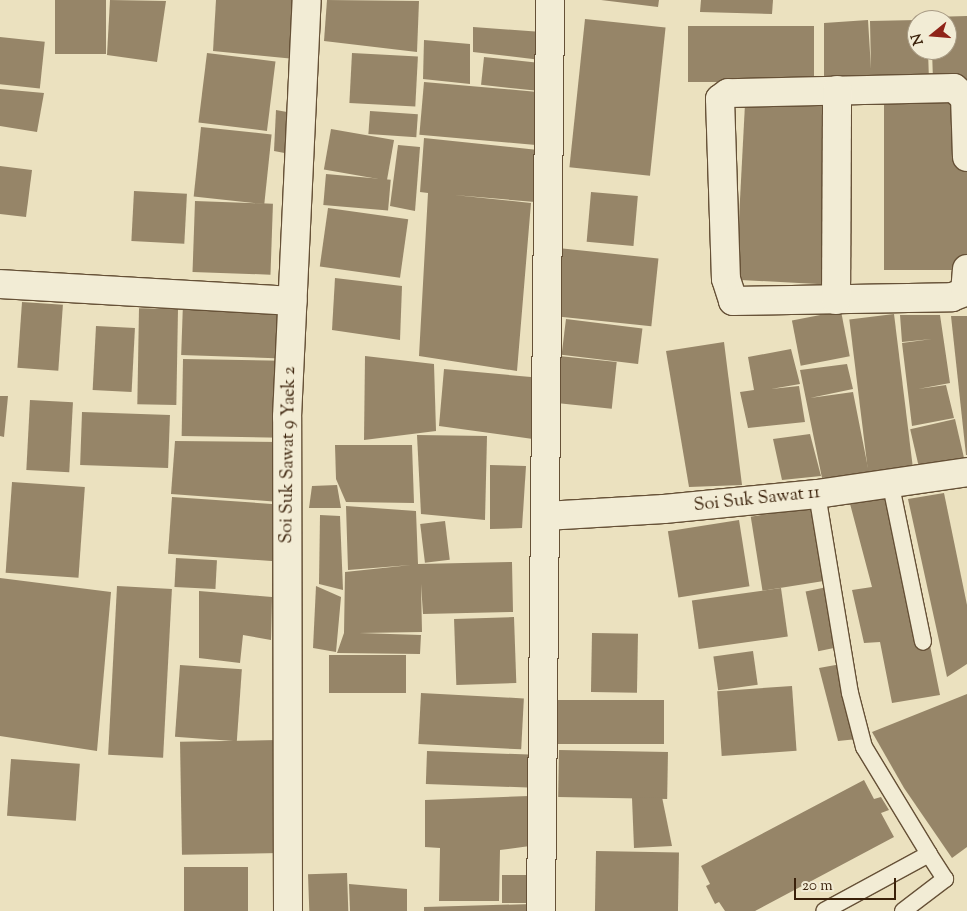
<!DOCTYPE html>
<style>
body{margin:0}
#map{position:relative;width:967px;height:911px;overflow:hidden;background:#ebe1bf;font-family:"Sorts Mill Goudy",serif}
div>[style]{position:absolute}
.building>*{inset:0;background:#968568;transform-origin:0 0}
.roads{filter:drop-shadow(1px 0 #665137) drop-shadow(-1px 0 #665137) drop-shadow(0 1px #665137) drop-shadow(0 -1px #665137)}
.service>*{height:16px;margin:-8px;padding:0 8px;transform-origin:8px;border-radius:8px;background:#f2ecd5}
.minor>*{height:28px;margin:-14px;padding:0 14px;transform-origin:14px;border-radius:14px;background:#f2ecd5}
span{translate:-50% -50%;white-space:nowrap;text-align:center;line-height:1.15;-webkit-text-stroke:5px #f2ecd5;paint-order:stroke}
.street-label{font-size:18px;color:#3a210a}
.north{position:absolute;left:907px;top:10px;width:50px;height:50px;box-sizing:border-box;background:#f2ecd5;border:1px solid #a89b84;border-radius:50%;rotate:253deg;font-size:14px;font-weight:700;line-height:20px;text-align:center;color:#3a210a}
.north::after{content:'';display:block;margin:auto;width:18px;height:22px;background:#8f2418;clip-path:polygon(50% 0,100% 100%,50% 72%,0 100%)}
.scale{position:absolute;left:794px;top:878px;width:102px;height:22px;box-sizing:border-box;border:2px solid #3a210a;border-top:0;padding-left:6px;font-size:15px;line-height:18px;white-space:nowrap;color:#3a210a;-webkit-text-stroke:4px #f2ecd5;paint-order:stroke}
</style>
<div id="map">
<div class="building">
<i style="left:55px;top:0;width:51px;height:54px"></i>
<i style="clip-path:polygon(110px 0,166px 1px,157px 62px,107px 55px)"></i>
<i style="clip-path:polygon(216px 0,299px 0,295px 59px,213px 51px)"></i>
<i style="clip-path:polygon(327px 0,419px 1px,417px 52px,324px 41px)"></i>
<i style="clip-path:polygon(601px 0,659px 0,658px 7px)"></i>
<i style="clip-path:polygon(701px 0,773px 0,772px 14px,700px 12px)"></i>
<i style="clip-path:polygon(967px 16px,967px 81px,933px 81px,932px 50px,947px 50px,947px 20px,932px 20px,932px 17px)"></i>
<i style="left:585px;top:19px;width:81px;height:149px;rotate:6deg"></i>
<i style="clip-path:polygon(868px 20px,871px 69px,870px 21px,917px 20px,917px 50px,928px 50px,929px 81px,824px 82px,824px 23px)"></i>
<i style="left:688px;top:26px;width:126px;height:56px"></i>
<i style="clip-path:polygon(473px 27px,542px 32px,541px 60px,473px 52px)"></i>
<i style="left:0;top:37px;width:45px;height:47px;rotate:6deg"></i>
<i style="clip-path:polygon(424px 40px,470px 44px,470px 84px,423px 79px)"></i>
<i style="left:207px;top:53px;width:69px;height:70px;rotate:7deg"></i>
<i style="left:352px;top:53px;width:66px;height:50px;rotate:3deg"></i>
<i style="left:484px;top:57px;width:59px;height:28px;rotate:6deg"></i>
<i style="left:424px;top:82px;width:117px;height:53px;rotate:5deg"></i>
<i style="left:746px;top:85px;width:91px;height:195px;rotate:3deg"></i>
<i style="left:967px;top:86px;width:184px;height:83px;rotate:90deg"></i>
<i style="clip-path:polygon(0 89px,44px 93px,37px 132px,0 126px)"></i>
<i style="clip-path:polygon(276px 110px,298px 114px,295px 155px,274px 151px)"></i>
<i style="left:370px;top:111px;width:48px;height:23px;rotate:4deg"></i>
<i style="left:201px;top:127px;width:71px;height:70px;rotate:6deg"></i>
<i style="left:331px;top:129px;width:64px;height:41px;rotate:10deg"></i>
<i style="clip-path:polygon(424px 138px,538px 150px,535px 202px,454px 195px,531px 203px,517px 371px,419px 356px,428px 193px,420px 192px)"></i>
<i style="clip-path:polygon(398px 145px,420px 147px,415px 211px,390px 206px)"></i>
<i style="clip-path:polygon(0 166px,32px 170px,26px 217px,0 214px)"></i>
<i style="left:326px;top:174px;width:65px;height:31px;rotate:5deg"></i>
<i style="left:134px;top:191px;width:53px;height:50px;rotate:3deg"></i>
<i style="left:591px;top:192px;width:47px;height:50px;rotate:5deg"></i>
<i style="left:195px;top:201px;width:78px;height:71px;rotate:2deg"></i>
<i style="left:328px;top:208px;width:81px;height:59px;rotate:8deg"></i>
<i style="left:558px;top:248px;width:101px;height:68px;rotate:6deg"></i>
<i style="clip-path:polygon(335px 278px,402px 286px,400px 340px,332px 330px)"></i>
<i style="left:22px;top:302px;width:41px;height:66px;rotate:4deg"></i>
<i style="left:183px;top:303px;width:101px;height:52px;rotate:2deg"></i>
<i style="left:178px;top:309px;width:96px;height:39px;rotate:91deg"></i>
<i style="left:841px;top:311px;width:46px;height:50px;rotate:79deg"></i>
<i style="left:894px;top:314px;width:155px;height:45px;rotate:83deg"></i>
<i style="clip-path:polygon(900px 315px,940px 315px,950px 383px,918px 389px,946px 385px,954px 418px,912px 426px,902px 343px,932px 339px,902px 342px)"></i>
<i style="clip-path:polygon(951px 316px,967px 316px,967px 455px,966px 455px)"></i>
<i style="left:566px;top:319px;width:77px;height:36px;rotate:7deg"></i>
<i style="left:96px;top:326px;width:39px;height:64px;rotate:3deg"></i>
<i style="clip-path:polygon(724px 342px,742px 485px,689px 487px,666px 351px)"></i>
<i style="clip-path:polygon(791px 349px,800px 384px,771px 389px,799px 386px,805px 422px,748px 428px,740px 392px,754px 390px,748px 357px)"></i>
<i style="clip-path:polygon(365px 356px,434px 364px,436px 431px,364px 440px)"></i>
<i style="left:559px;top:356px;width:58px;height:47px;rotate:6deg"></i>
<i style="left:183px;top:359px;width:100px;height:77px;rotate:1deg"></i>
<i style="clip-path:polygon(847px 364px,853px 389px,810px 398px,853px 392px,869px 473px,822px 478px,800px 370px)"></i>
<i style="clip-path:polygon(444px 369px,531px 377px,533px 439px,439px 426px)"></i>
<i style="clip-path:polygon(0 396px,8px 396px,4px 437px,0 436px)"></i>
<i style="left:30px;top:400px;width:43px;height:70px;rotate:3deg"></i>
<i style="left:82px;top:412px;width:88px;height:53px;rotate:2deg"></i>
<i style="left:955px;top:419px;width:45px;height:46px;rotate:77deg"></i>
<i style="clip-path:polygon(810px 434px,821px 476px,782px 480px,773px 439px)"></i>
<i style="clip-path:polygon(417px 435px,487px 436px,485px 520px,421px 514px)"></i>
<i style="clip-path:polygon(175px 441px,281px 442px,280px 502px,171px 494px)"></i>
<i style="clip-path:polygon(335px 445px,412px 445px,414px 503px,346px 502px,336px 479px)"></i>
<i style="clip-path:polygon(490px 465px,526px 466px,522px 528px,490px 529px)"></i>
<i style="left:12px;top:482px;width:73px;height:91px;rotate:4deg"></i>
<i style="clip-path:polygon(337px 485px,341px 508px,309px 508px,312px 486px)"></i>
<i style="clip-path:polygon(899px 493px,940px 695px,892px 703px,880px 642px,864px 643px,852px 590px,872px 587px,849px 500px)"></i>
<i style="clip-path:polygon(944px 493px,967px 605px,967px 664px,947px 677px,908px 499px)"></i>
<i style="left:172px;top:497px;width:107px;height:57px;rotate:4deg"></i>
<i style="clip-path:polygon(346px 506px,416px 511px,418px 564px,512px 562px,513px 612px,423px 614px,421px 584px,422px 632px,359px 633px,421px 635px,420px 654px,337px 653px,344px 633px,345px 572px,411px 565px,348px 570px)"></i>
<i style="left:812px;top:507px;width:75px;height:62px;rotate:81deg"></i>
<i style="clip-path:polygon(320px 515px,340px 516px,343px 590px,319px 584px)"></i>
<i style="left:739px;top:520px;width:67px;height:72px;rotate:81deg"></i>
<i style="left:445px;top:521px;width:39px;height:25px;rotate:83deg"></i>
<i style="left:176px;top:558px;width:41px;height:29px;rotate:3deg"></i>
<i style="clip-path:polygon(0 578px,111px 592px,97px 751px,0 736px)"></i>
<i style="left:117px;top:586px;width:55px;height:169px;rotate:3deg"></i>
<i style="clip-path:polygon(316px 586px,341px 597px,336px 652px,313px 648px)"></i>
<i style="left:832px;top:586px;width:61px;height:27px;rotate:78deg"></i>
<i style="left:781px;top:588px;width:49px;height:90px;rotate:82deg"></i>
<i style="clip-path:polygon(199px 591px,272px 597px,271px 640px,243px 635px,240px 663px,199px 658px)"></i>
<i style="left:514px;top:617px;width:66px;height:60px;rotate:88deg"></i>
<i style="left:592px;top:633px;width:46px;height:59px;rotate:1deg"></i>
<i style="left:753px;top:651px;width:34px;height:40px;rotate:82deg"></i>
<i style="left:329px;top:655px;width:77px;height:38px"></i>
<i style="clip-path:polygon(852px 662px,867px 738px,838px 741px,819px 668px)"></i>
<i style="left:180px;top:665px;width:62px;height:72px;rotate:4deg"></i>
<i style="left:792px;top:686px;width:65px;height:75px;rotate:86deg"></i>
<i style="left:421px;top:693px;width:103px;height:51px;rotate:3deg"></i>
<i style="clip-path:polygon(967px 694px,967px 847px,952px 858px,904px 788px,872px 732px)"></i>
<i style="left:558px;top:700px;width:106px;height:44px"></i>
<i style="left:278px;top:740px;width:113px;height:98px;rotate:89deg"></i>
<i style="left:559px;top:750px;width:109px;height:47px;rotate:1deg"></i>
<i style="left:427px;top:751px;width:102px;height:33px;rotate:2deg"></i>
<i style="left:11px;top:759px;width:69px;height:57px;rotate:4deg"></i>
<i style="clip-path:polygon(864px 780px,874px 799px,881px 797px,889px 810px,881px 813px,894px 837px,755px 911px,725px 911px,719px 902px,715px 904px,706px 886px,710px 884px,701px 866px)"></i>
<i style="clip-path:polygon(529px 796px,530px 846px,500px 850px,499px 901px,439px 901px,440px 848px,425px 847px,425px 800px)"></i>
<i style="clip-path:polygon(662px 797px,672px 846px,634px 848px,632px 798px)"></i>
<i style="left:596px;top:851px;width:83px;height:60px;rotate:1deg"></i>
<i style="left:248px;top:867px;width:44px;height:64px;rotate:90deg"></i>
<i style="left:347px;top:873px;width:38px;height:39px;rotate:88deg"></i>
<i style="left:502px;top:875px;width:31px;height:28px"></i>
<i style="clip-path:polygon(349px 884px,407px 889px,407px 911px,350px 911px)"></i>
<i style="clip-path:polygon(532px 904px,532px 911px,424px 911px,424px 907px)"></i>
</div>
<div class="roads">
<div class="service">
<i style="left:890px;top:481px;width:164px;rotate:78.4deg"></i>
<i style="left:817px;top:494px;width:202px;rotate:80.6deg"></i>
<i style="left:850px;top:693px;width:56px;rotate:75.5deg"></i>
<i style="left:864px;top:747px;width:125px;rotate:58.7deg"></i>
<i style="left:929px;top:854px;width:119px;rotate:151.5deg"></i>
<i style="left:903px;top:911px;width:53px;rotate:-37.3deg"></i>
<i style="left:945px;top:879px;width:30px;rotate:-123deg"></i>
</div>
<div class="minor">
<i style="left:967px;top:157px;width:59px;rotate:-91.9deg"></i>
<i style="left:965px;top:98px;width:15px;rotate:-138deg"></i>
<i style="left:954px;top:88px;width:226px;rotate:178.7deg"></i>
<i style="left:728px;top:93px;width:10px;rotate:143deg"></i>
<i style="left:720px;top:99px;width:180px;rotate:88.1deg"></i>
<i style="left:726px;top:279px;width:23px;rotate:72deg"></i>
<i style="left:733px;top:301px;width:219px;rotate:-1deg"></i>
<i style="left:952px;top:297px;width:14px;rotate:-21deg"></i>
<i style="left:965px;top:292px;width:23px;rotate:-85deg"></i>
<i style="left:0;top:284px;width:293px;rotate:3.3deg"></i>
<i style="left:836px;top:300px;width:210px;rotate:-89.7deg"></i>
<i style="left:545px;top:516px;width:119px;rotate:-3.4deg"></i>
<i style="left:664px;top:509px;width:154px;rotate:-5.6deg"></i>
<i style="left:817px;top:494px;width:152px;rotate:-8.3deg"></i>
<i style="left:288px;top:911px;width:494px;rotate:-90.1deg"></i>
<i style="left:287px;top:417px;width:417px;rotate:-87.3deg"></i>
<i style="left:541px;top:911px;width:911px;rotate:-89.43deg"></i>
</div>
</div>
<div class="street-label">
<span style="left:289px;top:455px;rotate:-89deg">Soi Suk Sawat 9 Yaek 2</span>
<span style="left:757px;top:500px;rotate:-6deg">Soi Suk Sawat 11</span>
</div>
<div class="north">N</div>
<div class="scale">20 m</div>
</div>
